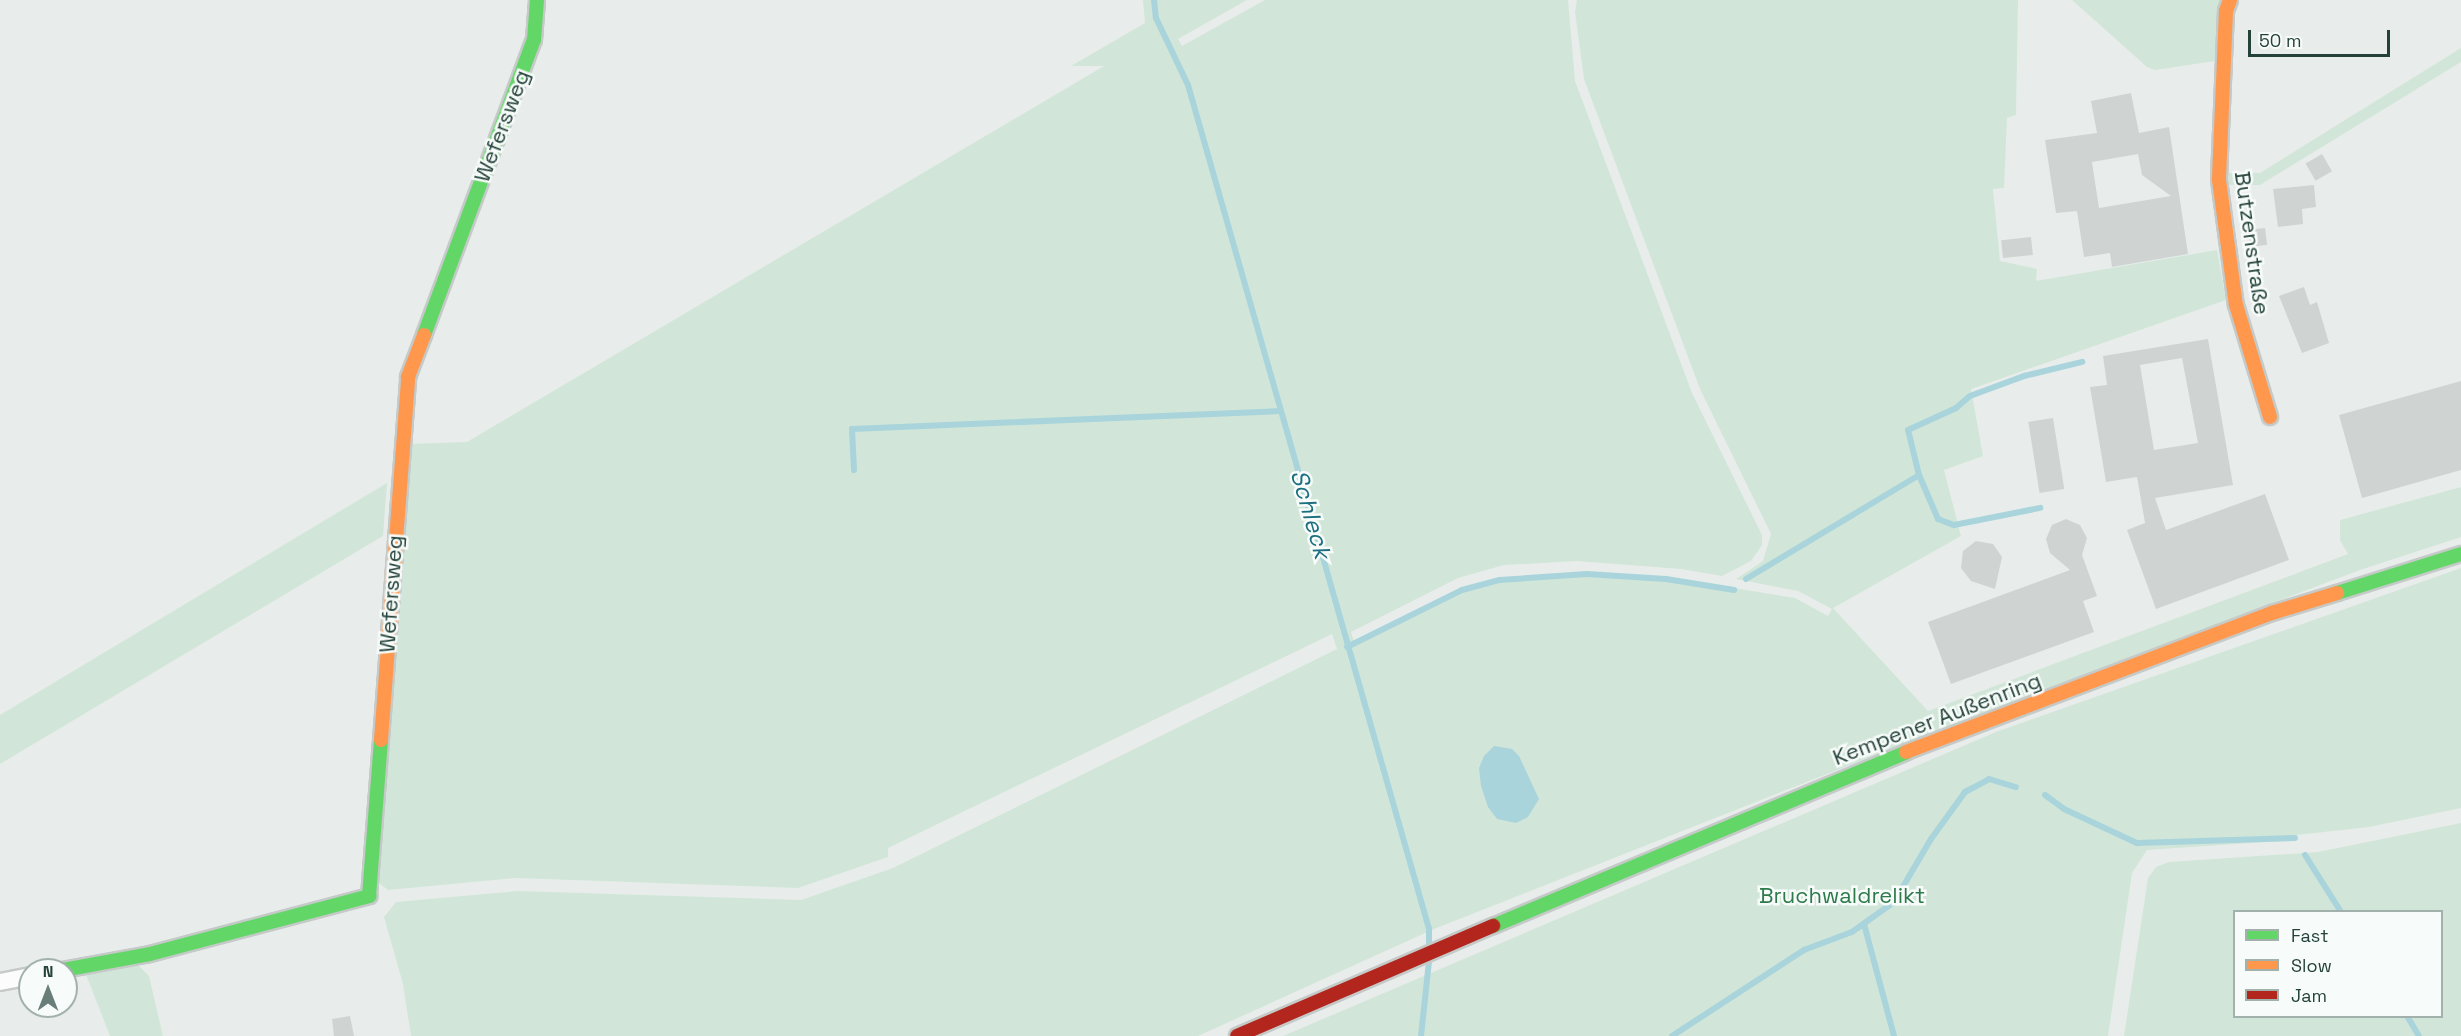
<!DOCTYPE html>
<meta charset="utf-8">
<style>
body{margin:0}
#map{position:relative;width:2461px;height:1036px;overflow:hidden;background:#e8edeb;font-family:"Space Grotesk",sans-serif}
div>[style]{position:absolute}
.green>*{inset:0;background:#d1e6d8}
.water>*{inset:0;background:#a9d4db}
.stream>*{height:6px;margin:-3px;padding:0 3px;transform-origin:3px;border-radius:3px;background:#a9d4db}
.building>*{inset:0;background:#cfd4d2;transform-origin:0 0}
.roads{filter:drop-shadow(2px 0 #c5cac8) drop-shadow(-2px 0 #c5cac8) drop-shadow(0 2px #c5cac8) drop-shadow(0 -2px #c5cac8)}
.street>*{height:16px;margin:-8px;padding:0 8px;transform-origin:8px;border-radius:8px;background:#fcfcfc}
.fast>*{height:14px;margin:-7px;padding:0 7px;transform-origin:7px;border-radius:7px;background:#63d668}
.slow>*{height:14px;margin:-7px;padding:0 7px;transform-origin:7px;border-radius:7px;background:#ff974d}
.jam>*{height:14px;margin:-7px;padding:0 7px;transform-origin:7px;border-radius:7px;background:#b3261e}
span{translate:-50% -50%;white-space:nowrap;text-align:center;line-height:1.15;-webkit-text-stroke:5px #f7fbf9;paint-order:stroke}
.street-label{font-size:22px;color:#24423a}
.park-label{font-size:22px;color:#2d7a4b}
.water-label{font-size:24px;color:#1c6f80;font-style:italic}
.legend{position:absolute;left:2233px;top:910px;width:210px;height:108px;box-sizing:border-box;background:#f7fbf9;border:2px solid #a3b1ad;margin:0;padding:8px 10px;list-style:none;font-size:18px;color:#24423a}
.legend li{display:flex;align-items:center;gap:12px;height:30px}
.legend b{width:30px;border:2px solid #a3b1ad}
.north{position:absolute;left:18px;top:958px;width:60px;height:60px;box-sizing:border-box;background:#f7fbf9;border:2px solid #a3b1ad;border-radius:50%;rotate:0deg;font-size:16px;font-weight:700;line-height:24px;text-align:center;color:#24423a}
.north::after{content:'';display:block;margin:auto;width:21px;height:27px;background:#697e78;clip-path:polygon(50% 0,100% 100%,50% 72%,0 100%)}
.scale{position:absolute;left:2248px;top:30px;width:142px;height:27px;box-sizing:border-box;border:3px solid #24423a;border-top:0;padding-left:8px;font-size:18px;line-height:21px;white-space:nowrap;color:#24423a;-webkit-text-stroke:4px #f7fbf9;paint-order:stroke}
</style>
<div id="map">
<div class="green">
<i style="clip-path:polygon(1143px 0,1247px 0,1178px 39px,1182px 46px,1265px 0,1568px 0,1575px 81px,1692px 393px,1762px 535px,1762px 545px,1751px 561px,1722px 576px,1681px 569px,1577px 561px,1504px 565px,1458px 578px,1351px 632px,1354px 641px,1479px 583px,1591px 573px,1666px 577px,1795px 598px,1828px 616px,1832px 609px,1798px 591px,1736px 579px,1763px 561px,1771px 534px,1700px 389px,1584px 79px,1575px 12px,1577px 0,2018px 0,2016px 115px,2007px 118px,2004px 188px,1993px 189px,2000px 261px,2037px 269px,2036px 281px,2217px 250px,2226px 300px,1971px 389px,1983px 456px,1944px 470px,1961px 536px,1833px 608px,1928px 711px,2348px 554px,2340px 540px,2340px 520px,2461px 487px,2461px 537px,2360px 570px,1969px 718px,1434px 929px,1198px 1036px,411px 1036px,403px 984px,384px 917px,396px 902px,517px 891px,801px 900px,893px 868px,1337px 649px,1332px 634px,888px 848px,888px 857px,798px 888px,516px 878px,388px 890px,376px 881px,409px 444px,467px 442px,1104px 66px,1071px 66px,1145px 23px)"></i>
<i style="clip-path:polygon(2072px 0,2220px 0,2215px 61px,2155px 70px,2147px 67px)"></i>
<i style="clip-path:polygon(2461px 48px,2461px 62px,2260px 185px,2229px 185px,2228px 173px,2260px 173px)"></i>
<i style="clip-path:polygon(387px 483px,383px 536px,0 764px,0 715px)"></i>
<i style="clip-path:polygon(2461px 568px,2461px 808px,2369px 827px,2297px 835px,2295px 840px,2147px 850px,2132px 873px,2108px 1036px,1283px 1036px,1996px 732px)"></i>
<i style="clip-path:polygon(evenodd,2461px 823px,2461px 1036px,2124px 1036px,2148px 878px,2156px 867px,2169px 862px,2318px 852px,2461px 823px,2234px 912px,2442px 912px,2442px 1016px,2234px 1016px,2234px 912px)"></i>
<i style="clip-path:polygon(136px 963px,149px 976px,163px 1036px,110px 1036px,85px 972px)"></i>
</div>
<div class="water">
<i style="clip-path:polygon(1494px 746px,1512px 749px,1519px 756px,1539px 799px,1528px 817px,1516px 823px,1497px 819px,1488px 807px,1481px 786px,1479px 768px,1484px 756px)"></i>
</div>
<div class="stream">
<i style="left:1154px;top:0;width:18px;rotate:84deg"></i>
<i style="left:1156px;top:18px;width:74px;rotate:64.5deg"></i>
<i style="left:1188px;top:85px;width:878px;rotate:74.06deg"></i>
<i style="left:1429px;top:929px;width:16px;rotate:90deg"></i>
<i style="left:854px;top:470px;width:41px;rotate:-92.8deg"></i>
<i style="left:852px;top:429px;width:429px;rotate:-2.4deg"></i>
<i style="left:1919px;top:475px;width:48px;rotate:66.6deg"></i>
<i style="left:1938px;top:519px;width:17px;rotate:21deg"></i>
<i style="left:1954px;top:525px;width:88px;rotate:-11.2deg"></i>
<i style="left:1746px;top:579px;width:202px;rotate:-31deg"></i>
<i style="left:1919px;top:475px;width:46px;rotate:-103.7deg"></i>
<i style="left:1908px;top:430px;width:53px;rotate:-24.6deg"></i>
<i style="left:1956px;top:408px;width:18px;rotate:-41deg"></i>
<i style="left:1970px;top:396px;width:58px;rotate:-20.3deg"></i>
<i style="left:2024px;top:376px;width:60px;rotate:-13.6deg"></i>
<i style="left:1347px;top:647px;width:128px;rotate:-26.4deg"></i>
<i style="left:1462px;top:590px;width:39px;rotate:-15deg"></i>
<i style="left:1500px;top:580px;width:87px;rotate:-3.9deg"></i>
<i style="left:1587px;top:574px;width:79px;rotate:3.6deg"></i>
<i style="left:1666px;top:579px;width:69px;rotate:9.2deg"></i>
<i style="left:2045px;top:795px;width:24px;rotate:36deg"></i>
<i style="left:2064px;top:809px;width:81px;rotate:25deg"></i>
<i style="left:2137px;top:843px;width:158px;rotate:-1.8deg"></i>
<i style="left:2305px;top:855px;width:67px;rotate:57.7deg"></i>
<i style="left:1864px;top:924px;width:116px;rotate:75deg"></i>
<i style="left:2407px;top:1016px;width:23px;rotate:59deg"></i>
<i style="left:1421px;top:1036px;width:75px;rotate:-83.9deg"></i>
<i style="left:1672px;top:1036px;width:158px;rotate:-33.1deg"></i>
<i style="left:1804px;top:950px;width:51px;rotate:-20.6deg"></i>
<i style="left:1852px;top:932px;width:52px;rotate:-35.5deg"></i>
<i style="left:1894px;top:902px;width:73px;rotate:-59.6deg"></i>
<i style="left:1931px;top:839px;width:58px;rotate:-54.1deg"></i>
<i style="left:1965px;top:792px;width:27px;rotate:-28deg"></i>
<i style="left:1989px;top:779px;width:28px;rotate:17deg"></i>
</div>
<div class="building">
<i style="clip-path:polygon(evenodd,2131px 93px,2139px 133px,2169px 127px,2188px 254px,2112px 267px,2110px 253px,2084px 257px,2077px 211px,2056px 213px,2045px 140px,2097px 133px,2091px 101px,2131px 93px,2138px 154px,2142px 175px,2171px 196px,2099px 208px,2092px 162px,2138px 154px)"></i>
<i style="left:2322px;top:154px;width:20px;height:19px;rotate:60deg"></i>
<i style="clip-path:polygon(2314px 185px,2316px 207px,2302px 209px,2303px 224px,2278px 227px,2273px 189px)"></i>
<i style="left:2265px;top:228px;width:17px;height:17px;rotate:83deg"></i>
<i style="left:2031px;top:237px;width:18px;height:30px;rotate:84deg"></i>
<i style="clip-path:polygon(2304px 287px,2310px 305px,2317px 302px,2329px 343px,2302px 353px,2279px 296px)"></i>
<i style="clip-path:polygon(evenodd,2208px 339px,2233px 485px,2155px 498px,2166px 530px,2265px 494px,2289px 560px,2156px 609px,2127px 530px,2145px 523px,2137px 477px,2106px 482px,2090px 387px,2107px 385px,2103px 356px,2208px 339px,2182px 358px,2198px 443px,2154px 450px,2140px 365px,2182px 358px)"></i>
<i style="clip-path:polygon(2461px 381px,2461px 470px,2362px 498px,2339px 415px)"></i>
<i style="left:2053px;top:418px;width:72px;height:25px;rotate:81deg"></i>
<i style="clip-path:polygon(2066px 519px,2080px 525px,2087px 538px,2082px 555px,2097px 596px,2083px 601px,2094px 632px,1951px 684px,1928px 622px,2070px 570px,2050px 553px,2046px 539px,2052px 525px)"></i>
<i style="clip-path:polygon(1976px 541px,1993px 544px,2002px 557px,1995px 589px,1971px 581px,1961px 568px,1963px 551px)"></i>
<i style="clip-path:polygon(350px 1016px,354px 1036px,334px 1036px,332px 1019px)"></i>
</div>
<div class="roads">
<div class="street">
<i style="left:0;top:982px;width:31px;rotate:-11deg"></i>
</div>
<div class="fast">
<i style="left:424px;top:335px;width:315px;rotate:-69.6deg"></i>
<i style="left:534px;top:40px;width:40px;rotate:-85.7deg"></i>
<i style="left:2337px;top:593px;width:130px;rotate:-17.5deg"></i>
<i style="left:1493px;top:926px;width:448px;rotate:-22.8deg"></i>
<i style="left:63px;top:970px;width:88px;rotate:-10.4deg"></i>
<i style="left:150px;top:954px;width:227px;rotate:-14.8deg"></i>
<i style="left:369px;top:896px;width:156px;rotate:-85.6deg"></i>
</div>
<div class="slow">
<i style="left:2230px;top:0;width:12px;rotate:110deg"></i>
<i style="left:2226px;top:11px;width:169px;rotate:92.4deg"></i>
<i style="left:2219px;top:180px;width:126px;rotate:82.3deg"></i>
<i style="left:2236px;top:305px;width:117px;rotate:73.1deg"></i>
<i style="left:381px;top:740px;width:364px;rotate:-85.7deg"></i>
<i style="left:408px;top:377px;width:45px;rotate:-69.1deg"></i>
<i style="left:1906px;top:752px;width:392px;rotate:-20.8deg"></i>
<i style="left:2272px;top:613px;width:68px;rotate:-17.1deg"></i>
</div>
<div class="jam">
<i style="left:1237px;top:1036px;width:279px;rotate:-23.3deg"></i>
</div>
</div>
<div class="street-label">
<span style="left:502px;top:126px;rotate:-69deg">Wefersweg</span>
<span style="left:2252px;top:243px;rotate:82deg">Butzenstraße</span>
<span style="left:391px;top:594px;rotate:-86deg">Wefersweg</span>
<span style="left:1937px;top:719px;rotate:-21deg">Kempener Außenring</span>
</div>
<div class="park-label">
<span style="left:1842px;top:896px">Bruchwaldrelikt</span>
</div>
<div class="water-label">
<span style="left:1311px;top:514px;rotate:74deg">Schleck</span>
</div>
<ul class="legend">
<li><b style="height:8px;background:#63d668"></b>Fast</li>
<li><b style="height:8px;background:#ff974d"></b>Slow</li>
<li><b style="height:8px;background:#b3261e"></b>Jam</li>
</ul>
<div class="north">N</div>
<div class="scale">50 m</div>
</div>
